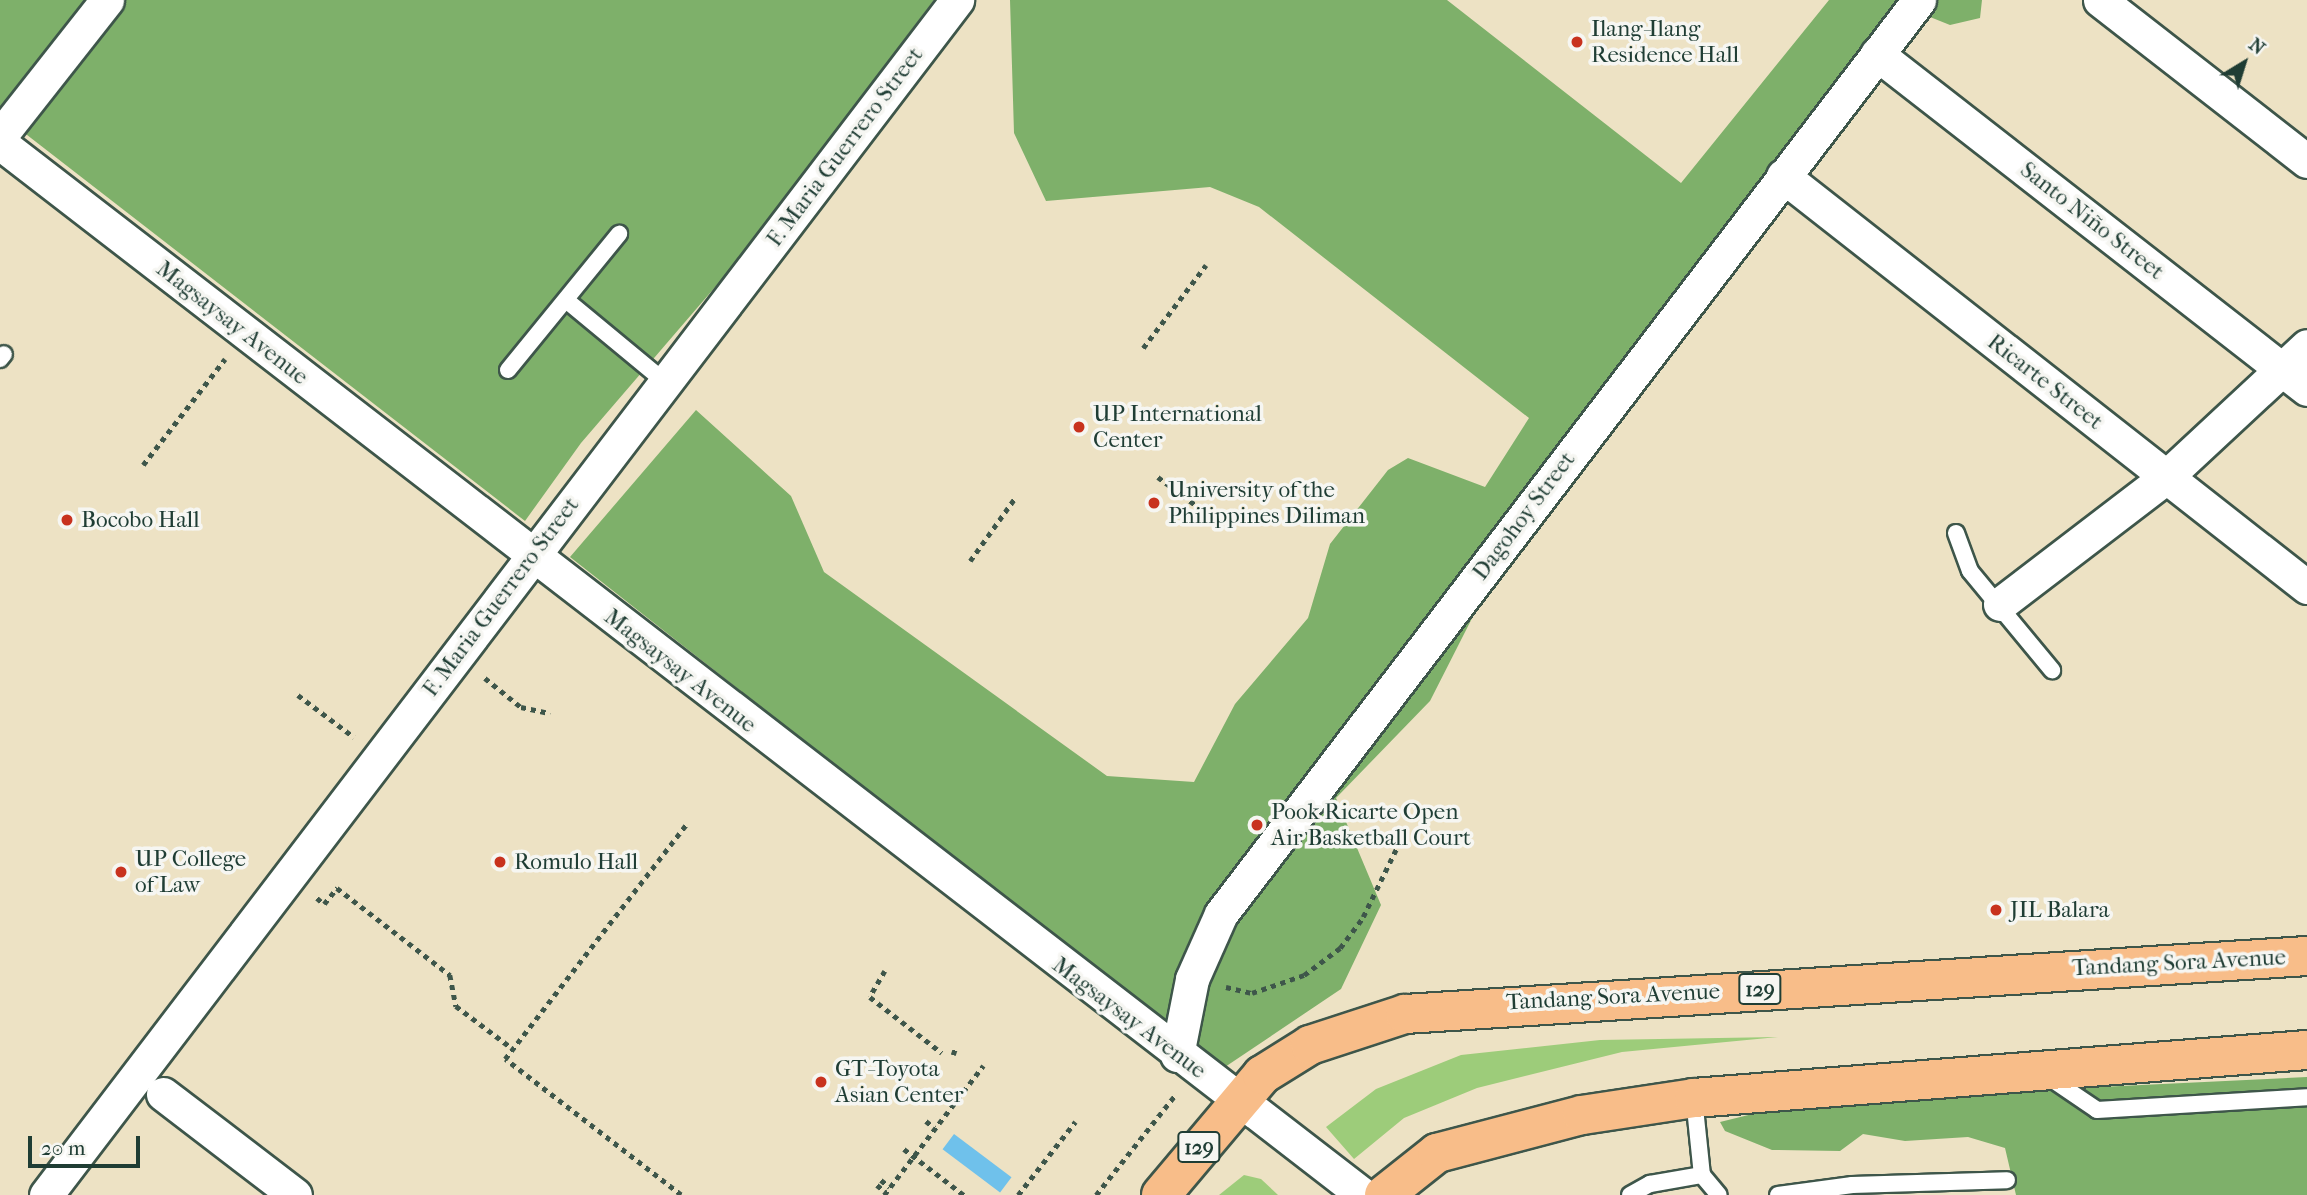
<!DOCTYPE html>
<meta charset="utf-8">
<style>
body{margin:0}
#map{position:relative;width:2307px;height:1195px;overflow:hidden;background:#ede2c4;font-family:"IM FELL French Canon",serif}
div>[style]{position:absolute}
.green>*{inset:0;background:#9dcc7a}
.forest>*{inset:0;background:#7eb06a}
.water>*{inset:0;background:#6fc1eb;transform-origin:0 0}
.path>*{height:4.5px;margin-top:-2.25px;transform-origin:0;background:repeating-linear-gradient(90deg,#3e564a 0 5px,transparent 0 10px)}
.roads{filter:drop-shadow(2px 0 #3e564a) drop-shadow(-2px 0 #3e564a) drop-shadow(0 2px #3e564a) drop-shadow(0 -2px #3e564a)}
.lane>*{height:16px;margin:-8px;padding:0 8px;transform-origin:8px;border-radius:8px;background:#fff}
.street>*{height:33px;margin:-16.5px;padding:0 16.5px;transform-origin:16.5px;border-radius:16.5px;background:#fff}
.primary>*{height:38px;margin:-19px;padding:0 19px;transform-origin:19px;border-radius:19px;background:#f8bd89}
.dots>*{width:19px;height:19px;translate:-50% -50%;box-sizing:border-box;border:4px solid #f6f6f2;border-radius:50%}
span{translate:-50% -50%;white-space:nowrap;text-align:center;line-height:1.15;-webkit-text-stroke:7px #f6f6f2;paint-order:stroke}
.shield-label span{padding:2px 5px;background:#f6f6f2;border:2px solid;border-radius:5px;-webkit-text-stroke-width:0}
.shield-label{font-size:21px;color:#1f3d34;font-weight:700}
.poi-label{font-size:23px;color:#1f3d34}
.left{translate:0 -50%;text-align:left}
.street-label{font-size:23px;color:#1f3d34}
.north{position:absolute;left:2209px;top:28px;width:70px;height:70px;-webkit-text-stroke:5px #f6f6f2;paint-order:stroke;rotate:38deg;font-size:19px;font-weight:700;line-height:28px;text-align:center;color:#1f3d34}
.north::after{content:'';display:block;margin:auto;width:24px;height:32px;background:#1f3d34;clip-path:polygon(50% 0,100% 100%,50% 72%,0 100%)}
.scale{position:absolute;left:28px;top:1136px;width:112px;height:32px;box-sizing:border-box;border:4px solid #1f3d34;border-top:0;padding-left:9px;font-size:21px;line-height:24px;white-space:nowrap;color:#1f3d34;-webkit-text-stroke:5px #f6f6f2;paint-order:stroke}
</style>
<div id="map">
<div class="green">
<i style="clip-path:polygon(1778px 1037px,1622px 1052px,1477px 1088px,1404px 1118px,1354px 1159px,1326px 1127px,1376px 1089px,1461px 1055px,1600px 1040px)"></i>
<i style="clip-path:polygon(1244px 1175px,1261px 1179px,1278px 1195px,1219px 1195px)"></i>
</div>
<div class="forest">
<i style="clip-path:polygon(0 0,934px 0,734px 265px,581px 443px,525px 521px,0 114px)"></i>
<i style="clip-path:polygon(1010px 0,1447px 0,1681px 183px,1829px 0,1982px 0,1980px 18px,1950px 25px,1900px 5px,1559px 447px,1430px 701px,1336px 798px,1381px 905px,1341px 989px,1222px 1069px,570px 557px,696px 410px,791px 496px,824px 572px,1107px 776px,1194px 782px,1235px 704px,1308px 618px,1330px 544px,1388px 470px,1408px 458px,1485px 487px,1529px 418px,1259px 207px,1210px 187px,1046px 201px,1014px 133px)"></i>
<i style="clip-path:polygon(2307px 1077px,2307px 1195px,2016px 1195px,2005px 1148px,1968px 1137px,1905px 1141px,1863px 1134px,1840px 1151px,1772px 1150px,1725px 1131px,1720px 1122px,1806px 1101px)"></i>
</div>
<div class="water">
<i style="left:954px;top:1134px;width:72px;height:19px;rotate:37deg"></i>
</div>
<div class="path">
<i style="left:1143px;top:348px;width:104px;rotate:-52.8deg"></i>
<i style="left:143px;top:465px;width:134px;rotate:-52.3deg"></i>
<i style="left:1158px;top:477px;width:74px;rotate:36.7deg"></i>
<i style="left:970px;top:561px;width:77px;rotate:-54.5deg"></i>
<i style="left:485px;top:678px;width:46px;rotate:38.9deg"></i>
<i style="left:521px;top:707px;width:30px;rotate:12deg"></i>
<i style="left:298px;top:695px;width:70px;rotate:36.9deg"></i>
<i style="left:317px;top:898px;width:9px;rotate:41deg"></i>
<i style="left:324px;top:904px;width:21px;rotate:-51deg"></i>
<i style="left:337px;top:888px;width:143px;rotate:37.6deg"></i>
<i style="left:450px;top:975px;width:32px;rotate:79deg"></i>
<i style="left:456px;top:1006px;width:71px;rotate:37deg"></i>
<i style="left:885px;top:971px;width:30px;rotate:120deg"></i>
<i style="left:870px;top:997px;width:91px;rotate:37.9deg"></i>
<i style="left:1226px;top:987px;width:27px;rotate:13deg"></i>
<i style="left:1252px;top:993px;width:55px;rotate:-19.1deg"></i>
<i style="left:1304px;top:975px;width:45px;rotate:-36.9deg"></i>
<i style="left:1340px;top:948px;width:39px;rotate:-53deg"></i>
<i style="left:1363px;top:917px;width:96px;rotate:-64deg"></i>
<i style="left:953px;top:1055px;width:6px;rotate:-72deg"></i>
<i style="left:926px;top:1121px;width:11px;rotate:38deg"></i>
<i style="left:904px;top:1149px;width:76px;rotate:37.5deg"></i>
<i style="left:881px;top:1180px;width:11px;rotate:38deg"></i>
<i style="left:877px;top:1185px;width:11px;rotate:38deg"></i>
<i style="left:681px;top:1195px;width:222px;rotate:-142.3deg"></i>
<i style="left:505px;top:1059px;width:299px;rotate:-52.3deg"></i>
<i style="left:884px;top:1195px;width:163px;rotate:-52.5deg"></i>
<i style="left:1018px;top:1195px;width:93px;rotate:-52deg"></i>
<i style="left:1096px;top:1195px;width:129px;rotate:-51.6deg"></i>
</div>
<div class="roads">
<div class="lane">
<i style="left:566px;top:300px;width:129px;rotate:39.6deg"></i>
<i style="left:0;top:359px;width:6px;rotate:-51deg"></i>
<i style="left:508px;top:370px;width:176px;rotate:-50.8deg"></i>
<i style="left:1956px;top:533px;width:40px;rotate:69.8deg"></i>
<i style="left:1970px;top:571px;width:129px;rotate:50.4deg"></i>
<i style="left:2047px;top:1076px;width:60px;rotate:34.2deg"></i>
<i style="left:2097px;top:1110px;width:210px;rotate:-3.5deg"></i>
<i style="left:1694px;top:1098px;width:77px;rotate:84.1deg"></i>
<i style="left:1702px;top:1175px;width:26px;rotate:50deg"></i>
<i style="left:1630px;top:1195px;width:23px;rotate:-29deg"></i>
<i style="left:1650px;top:1184px;width:53px;rotate:-9.8deg"></i>
<i style="left:1778px;top:1195px;width:75px;rotate:-7.7deg"></i>
<i style="left:1852px;top:1185px;width:155px;rotate:-1.8deg"></i>
</div>
<div class="street">
<i style="left:2100px;top:0;width:262px;rotate:37.9deg"></i>
<i style="left:1877px;top:54px;width:545px;rotate:37.92deg"></i>
<i style="left:0;top:136px;width:173px;rotate:-51.8deg"></i>
<i style="left:0;top:143px;width:1722px;rotate:37.66deg"></i>
<i style="left:1783px;top:176px;width:666px;rotate:38.11deg"></i>
<i style="left:2000px;top:604px;width:209px;rotate:-37.4deg"></i>
<i style="left:2166px;top:477px;width:192px;rotate:-42.9deg"></i>
<i style="left:1177px;top:1055px;width:77px;rotate:-78.8deg"></i>
<i style="left:1192px;top:979px;width:71px;rotate:-66deg"></i>
<i style="left:1221px;top:914px;width:1150px;rotate:-52.63deg"></i>
<i style="left:163px;top:1094px;width:166px;rotate:37.4deg"></i>
<i style="left:46px;top:1195px;width:1503px;rotate:-52.68deg"></i>
</div>
<div class="primary">
<i style="left:1161px;top:1195px;width:157px;rotate:-49.9deg"></i>
<i style="left:1262px;top:1075px;width:57px;rotate:-32deg"></i>
<i style="left:1310px;top:1045px;width:100px;rotate:-18.1deg"></i>
<i style="left:1405px;top:1014px;width:904px;rotate:-3.68deg"></i>
<i style="left:1384px;top:1195px;width:68px;rotate:-38.4deg"></i>
<i style="left:1437px;top:1153px;width:150px;rotate:-14.7deg"></i>
<i style="left:1582px;top:1115px;width:113px;rotate:-8.6deg"></i>
<i style="left:1694px;top:1098px;width:615px;rotate:-4.48deg"></i>
</div>
</div>
<div class="dots">
<i style="left:1577px;top:42px;background:#c8321e"></i>
<i style="left:1079px;top:427px;background:#c8321e"></i>
<i style="left:1154px;top:503px;background:#c8321e"></i>
<i style="left:67px;top:520px;background:#c8321e"></i>
<i style="left:1257px;top:825px;background:#c8321e"></i>
<i style="left:500px;top:862px;background:#c8321e"></i>
<i style="left:121px;top:872px;background:#c8321e"></i>
<i style="left:1996px;top:910px;background:#c8321e"></i>
<i style="left:821px;top:1082px;background:#c8321e"></i>
</div>
<div class="shield-label">
<span style="left:1760px;top:989px">129</span>
<span style="left:1199px;top:1147px">129</span>
</div>
<div class="poi-label">
<span class="left" style="left:1591px;top:42px">Ilang-Ilang<br>Residence Hall</span>
<span class="left" style="left:1093px;top:427px">UP International<br>Center</span>
<span class="left" style="left:1168px;top:503px">University of the<br>Philippines Diliman</span>
<span class="left" style="left:81px;top:520px">Bocobo Hall</span>
<span class="left" style="left:1271px;top:825px">Pook Ricarte Open<br>Air Basketball Court</span>
<span class="left" style="left:135px;top:872px">UP College<br>of Law</span>
<span class="left" style="left:514px;top:862px">Romulo Hall</span>
<span class="left" style="left:2010px;top:910px">JIL Balara</span>
<span class="left" style="left:835px;top:1082px">GT-Toyota<br>Asian Center</span>
</div>
<div class="street-label">
<span style="left:845px;top:147px;rotate:-53deg">F. Maria Guerrero Street</span>
<span style="left:2092px;top:221px;rotate:38deg">Santo Niño Street</span>
<span style="left:232px;top:323px;rotate:38deg">Magsaysay Avenue</span>
<span style="left:2045px;top:382px;rotate:38deg">Ricarte Street</span>
<span style="left:1524px;top:516px;rotate:-53deg">Dagohoy Street</span>
<span style="left:501px;top:597px;rotate:-53deg">F. Maria Guerrero Street</span>
<span style="left:680px;top:671px;rotate:38deg">Magsaysay Avenue</span>
<span style="left:2179px;top:963px;rotate:-3deg">Tandang Sora Avenue</span>
<span style="left:1613px;top:997px;rotate:-3deg">Tandang Sora Avenue</span>
<span style="left:1129px;top:1018px;rotate:37deg">Magsaysay Avenue</span>
</div>
<div class="north">N</div>
<div class="scale">20 m</div>
</div>
